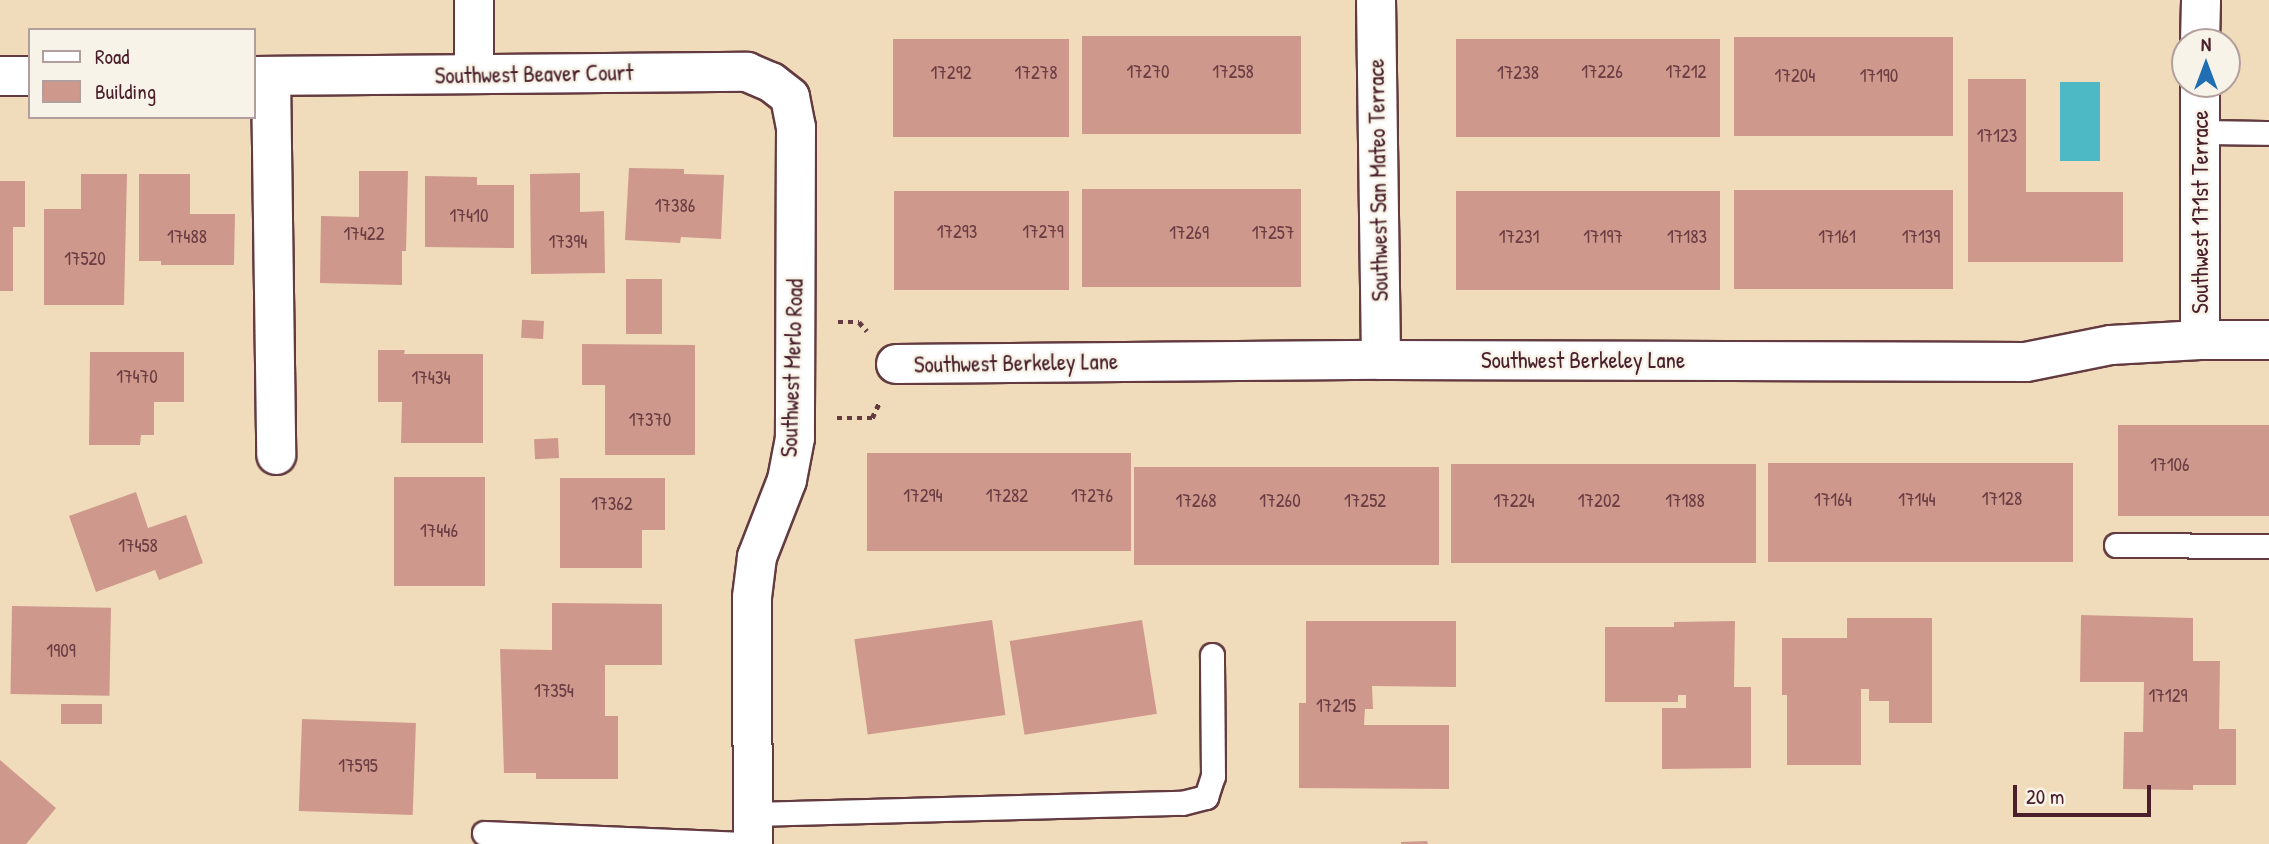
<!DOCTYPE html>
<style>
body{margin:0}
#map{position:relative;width:2269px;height:844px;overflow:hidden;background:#f0dcba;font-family:"Patrick Hand",sans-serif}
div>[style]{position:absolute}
.water>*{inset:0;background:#4cb9c5;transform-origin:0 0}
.building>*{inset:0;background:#cf988c;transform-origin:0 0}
.path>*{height:4.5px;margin-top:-2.25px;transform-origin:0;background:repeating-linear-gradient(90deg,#633b40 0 5px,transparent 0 10px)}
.roads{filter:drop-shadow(2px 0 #633b40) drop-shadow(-2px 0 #633b40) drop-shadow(0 2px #633b40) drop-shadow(0 -2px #633b40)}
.lane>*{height:23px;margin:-11.5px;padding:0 11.5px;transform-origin:11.5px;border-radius:11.5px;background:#fff}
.street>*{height:38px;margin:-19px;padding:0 19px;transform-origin:19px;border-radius:19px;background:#fff}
span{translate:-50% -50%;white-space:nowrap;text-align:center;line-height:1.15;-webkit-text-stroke:5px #f7f3e8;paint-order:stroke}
.number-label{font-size:19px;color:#6b3d43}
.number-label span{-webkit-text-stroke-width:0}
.street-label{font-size:23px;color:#4a1f2b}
.legend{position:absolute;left:28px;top:28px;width:228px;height:91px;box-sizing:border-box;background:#f7f3e8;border:2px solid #b29e9c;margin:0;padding:9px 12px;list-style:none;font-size:21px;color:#4a1f2b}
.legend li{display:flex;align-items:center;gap:14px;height:35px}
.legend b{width:35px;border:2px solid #b29e9c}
.north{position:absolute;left:2171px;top:28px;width:70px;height:70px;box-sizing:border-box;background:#f7f3e8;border:2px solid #b29e9c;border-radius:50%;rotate:0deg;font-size:19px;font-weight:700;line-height:28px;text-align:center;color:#4a1f2b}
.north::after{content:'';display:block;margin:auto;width:24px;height:32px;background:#1f6fb2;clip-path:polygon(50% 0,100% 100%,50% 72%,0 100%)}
.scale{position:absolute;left:2013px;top:785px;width:138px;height:32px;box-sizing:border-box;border:4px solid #4a1f2b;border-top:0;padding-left:9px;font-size:21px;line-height:24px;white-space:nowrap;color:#4a1f2b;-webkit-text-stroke:5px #f7f3e8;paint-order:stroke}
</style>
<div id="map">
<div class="water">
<i style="left:2060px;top:82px;width:40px;height:79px"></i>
</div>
<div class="building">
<i style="left:1082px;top:36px;width:219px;height:98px"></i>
<i style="left:1734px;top:37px;width:219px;height:99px"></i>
<i style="left:893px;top:39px;width:176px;height:98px"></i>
<i style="left:1456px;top:39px;width:264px;height:98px"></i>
<i style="clip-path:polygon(1968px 79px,2026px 79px,2026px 192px,2123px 192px,2123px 262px,1968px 262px)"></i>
<i style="clip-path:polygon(629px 168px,684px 169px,684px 174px,724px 175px,721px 239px,681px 237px,680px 243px,625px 240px)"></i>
<i style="clip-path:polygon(359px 171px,408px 171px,406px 251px,402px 251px,402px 285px,320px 283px,321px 216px,359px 217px)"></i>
<i style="clip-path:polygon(580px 173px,580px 212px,604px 211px,605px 273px,531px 274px,530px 174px)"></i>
<i style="clip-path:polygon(81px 174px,127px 174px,124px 305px,44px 305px,44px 209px,81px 209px)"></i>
<i style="clip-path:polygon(139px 174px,190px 174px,190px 214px,235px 214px,234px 265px,161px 265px,161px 261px,139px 261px)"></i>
<i style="clip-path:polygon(425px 176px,477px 177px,477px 185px,514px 185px,514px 248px,425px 247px)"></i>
<i style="clip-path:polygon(0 181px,25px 181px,25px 227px,13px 227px,13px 291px,0 291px)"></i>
<i style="left:1082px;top:189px;width:219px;height:98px"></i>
<i style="left:1734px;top:190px;width:219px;height:99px"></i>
<i style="left:894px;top:191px;width:175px;height:99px"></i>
<i style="left:1456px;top:191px;width:264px;height:99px"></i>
<i style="left:626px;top:279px;width:36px;height:55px"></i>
<i style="left:544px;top:321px;width:18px;height:22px;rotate:93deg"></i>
<i style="clip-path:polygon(582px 344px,695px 345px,695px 455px,605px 455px,605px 385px,582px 385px)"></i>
<i style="clip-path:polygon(378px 350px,405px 350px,404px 354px,483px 354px,483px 443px,401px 443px,402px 402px,378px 402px)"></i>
<i style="clip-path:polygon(90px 352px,184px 352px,184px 402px,154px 402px,154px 435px,141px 435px,140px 445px,89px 445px)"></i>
<i style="left:2118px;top:425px;width:151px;height:91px"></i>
<i style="left:558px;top:438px;width:20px;height:24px;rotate:87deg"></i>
<i style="left:867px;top:453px;width:264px;height:98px"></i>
<i style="left:1768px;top:463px;width:305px;height:99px"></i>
<i style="left:1451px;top:464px;width:305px;height:99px"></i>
<i style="left:1134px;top:467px;width:305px;height:98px"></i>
<i style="left:394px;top:477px;width:91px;height:109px"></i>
<i style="clip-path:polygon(560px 478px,665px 478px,665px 530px,642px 530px,642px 568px,560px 568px)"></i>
<i style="clip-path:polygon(136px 492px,148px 528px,186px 515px,203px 563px,159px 580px,155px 570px,96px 592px,69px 516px)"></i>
<i style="clip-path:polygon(552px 603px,662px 604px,662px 665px,605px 665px,605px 716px,618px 716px,618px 779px,536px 779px,536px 773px,504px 773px,500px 649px,552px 650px)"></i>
<i style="left:12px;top:606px;width:99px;height:88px;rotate:1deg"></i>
<i style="clip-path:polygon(2081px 615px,2193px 618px,2193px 661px,2220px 661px,2219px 729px,2236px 729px,2236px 785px,2193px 785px,2193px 790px,2123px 789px,2124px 732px,2143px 732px,2144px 682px,2080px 682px)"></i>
<i style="clip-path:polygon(1847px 618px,1932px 618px,1932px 723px,1889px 723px,1889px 701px,1869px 701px,1869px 689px,1861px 689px,1861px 765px,1787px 765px,1787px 695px,1782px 695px,1782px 638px,1847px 638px)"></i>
<i style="left:992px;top:620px;width:96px;height:139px;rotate:82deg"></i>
<i style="left:1142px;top:620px;width:95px;height:134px;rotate:81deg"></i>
<i style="clip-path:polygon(1306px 621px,1456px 621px,1456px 687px,1372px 686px,1373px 709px,1365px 709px,1364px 725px,1449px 725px,1449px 789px,1299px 788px,1299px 703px,1306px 703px)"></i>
<i style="clip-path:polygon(1735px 621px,1734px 687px,1751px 687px,1751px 768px,1662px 769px,1662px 708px,1686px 708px,1686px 695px,1678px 695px,1678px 702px,1605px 702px,1605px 627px,1674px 627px,1674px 622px)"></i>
<i style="left:102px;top:704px;width:20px;height:41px;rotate:90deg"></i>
<i style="left:302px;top:719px;width:114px;height:92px;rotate:2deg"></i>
<i style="clip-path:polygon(0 760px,56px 808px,26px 844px,0 844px)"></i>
<i style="clip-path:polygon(1427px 841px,1428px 844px,1401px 844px,1401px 842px)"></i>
</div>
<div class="path">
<i style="left:838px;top:322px;width:21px"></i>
<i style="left:859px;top:322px;width:12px;rotate:48deg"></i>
<i style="left:837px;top:418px;width:35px"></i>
<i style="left:872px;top:418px;width:17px;rotate:-65deg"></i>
</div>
<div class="roads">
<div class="lane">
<i style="left:2200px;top:132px;width:69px;rotate:0.8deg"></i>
<i style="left:2116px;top:545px;width:153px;rotate:0.4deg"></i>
<i style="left:753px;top:814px;width:429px;rotate:-1.5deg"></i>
<i style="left:1182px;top:803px;width:25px;rotate:-14deg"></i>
<i style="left:1206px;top:797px;width:22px;rotate:-72deg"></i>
<i style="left:1213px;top:776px;width:121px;rotate:-90.5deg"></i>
<i style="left:484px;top:833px;width:260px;rotate:2.4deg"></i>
</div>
<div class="street">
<i style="left:474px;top:0;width:74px;rotate:90deg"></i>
<i style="left:1376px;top:0;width:360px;rotate:89.2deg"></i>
<i style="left:2200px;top:42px;width:42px;rotate:-88.6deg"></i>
<i style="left:0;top:76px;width:30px"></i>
<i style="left:254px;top:76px;width:493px;rotate:-0.5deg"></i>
<i style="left:747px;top:72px;width:26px;rotate:23deg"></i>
<i style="left:771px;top:82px;width:24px;rotate:38deg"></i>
<i style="left:790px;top:97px;width:31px;rotate:79deg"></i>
<i style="left:796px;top:127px;width:311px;rotate:90.2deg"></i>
<i style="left:795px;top:438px;width:43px;rotate:100.8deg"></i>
<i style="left:787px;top:480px;width:83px;rotate:111.3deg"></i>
<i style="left:757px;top:557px;width:40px;rotate:97.1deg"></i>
<i style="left:752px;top:597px;width:247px;rotate:89.8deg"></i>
<i style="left:271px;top:76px;width:379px;rotate:89.2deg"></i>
<i style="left:2200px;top:340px;width:256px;rotate:-90deg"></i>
<i style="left:896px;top:364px;width:485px;rotate:-0.5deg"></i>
<i style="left:1381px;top:360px;width:645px;rotate:0.18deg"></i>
<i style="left:2026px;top:362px;width:87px;rotate:-11.3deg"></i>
<i style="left:2111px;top:345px;width:89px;rotate:-3.2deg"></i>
<i style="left:2200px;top:340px;width:69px"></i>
</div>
</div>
<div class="number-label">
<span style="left:1148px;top:72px">17270</span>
<span style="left:1233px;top:72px">17258</span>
<span style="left:1602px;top:72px">17226</span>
<span style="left:1686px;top:72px">17212</span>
<span style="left:951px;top:73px">17292</span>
<span style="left:1036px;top:73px">17278</span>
<span style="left:1518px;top:73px">17238</span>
<span style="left:1795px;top:76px">17204</span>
<span style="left:1879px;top:76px">17190</span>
<span style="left:1997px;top:136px">17123</span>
<span style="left:675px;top:206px">17386</span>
<span style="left:469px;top:216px">17410</span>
<span style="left:957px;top:232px">17293</span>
<span style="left:1043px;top:232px">17279</span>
<span style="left:1189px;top:233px">17269</span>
<span style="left:1273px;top:233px">17257</span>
<span style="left:364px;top:234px">17422</span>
<span style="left:187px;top:237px">17488</span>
<span style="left:1519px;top:237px">17231</span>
<span style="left:1603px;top:237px">17197</span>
<span style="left:1687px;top:237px">17183</span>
<span style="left:1837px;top:237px">17161</span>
<span style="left:1921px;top:237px">17139</span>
<span style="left:568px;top:242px">17394</span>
<span style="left:85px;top:259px">17520</span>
<span style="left:137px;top:377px">17470</span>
<span style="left:431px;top:378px">17434</span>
<span style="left:650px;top:420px">17370</span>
<span style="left:2170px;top:465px">17106</span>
<span style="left:923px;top:496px">17294</span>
<span style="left:1007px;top:496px">17282</span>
<span style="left:1092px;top:496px">17276</span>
<span style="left:2002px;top:499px">17128</span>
<span style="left:1833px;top:500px">17164</span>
<span style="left:1917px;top:500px">17144</span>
<span style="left:1196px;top:501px">17268</span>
<span style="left:1280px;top:501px">17260</span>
<span style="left:1365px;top:501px">17252</span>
<span style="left:1514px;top:501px">17224</span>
<span style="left:1599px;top:501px">17202</span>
<span style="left:1685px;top:501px">17188</span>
<span style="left:612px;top:504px">17362</span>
<span style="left:439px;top:531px">17446</span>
<span style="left:138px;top:546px">17458</span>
<span style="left:61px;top:651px">1909</span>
<span style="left:554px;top:691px">17354</span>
<span style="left:2168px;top:696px">17129</span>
<span style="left:1336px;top:706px">17215</span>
<span style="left:358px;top:766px">17595</span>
</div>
<div class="street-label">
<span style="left:534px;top:74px;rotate:-1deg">Southwest Beaver Court</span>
<span style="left:1378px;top:180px;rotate:-91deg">Southwest San Mateo Terrace</span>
<span style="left:2200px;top:212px;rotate:-90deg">Southwest 171st Terrace</span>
<span style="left:1583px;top:360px">Southwest Berkeley Lane</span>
<span style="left:1016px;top:363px;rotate:-1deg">Southwest Berkeley Lane</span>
<span style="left:792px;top:368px;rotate:-88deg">Southwest Merlo Road</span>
</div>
<ul class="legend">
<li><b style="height:9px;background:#fff"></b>Road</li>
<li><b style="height:19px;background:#cf988c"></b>Building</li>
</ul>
<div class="north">N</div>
<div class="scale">20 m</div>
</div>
